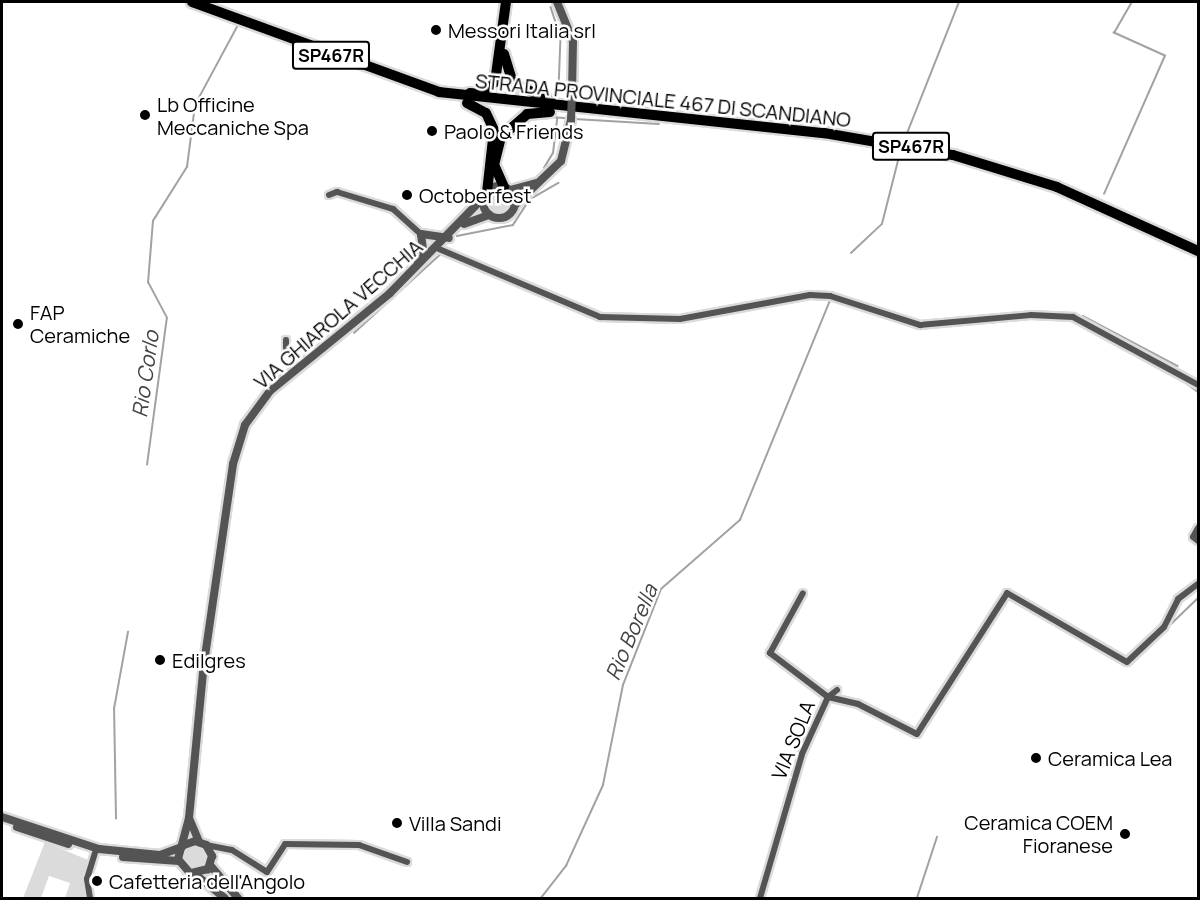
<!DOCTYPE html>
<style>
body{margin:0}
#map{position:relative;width:1200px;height:900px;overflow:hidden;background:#fff;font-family:Manrope,sans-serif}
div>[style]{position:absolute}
.green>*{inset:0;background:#dbdbdb}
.round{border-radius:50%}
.stream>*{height:1.5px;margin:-0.75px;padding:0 0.75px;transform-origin:0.75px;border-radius:0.75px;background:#a2a2a2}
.roads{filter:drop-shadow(2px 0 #dbdbdb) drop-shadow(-2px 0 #dbdbdb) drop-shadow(0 2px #dbdbdb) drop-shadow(0 -2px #dbdbdb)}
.minor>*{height:6px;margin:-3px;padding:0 3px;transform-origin:3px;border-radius:3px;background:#545454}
.tertiary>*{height:8px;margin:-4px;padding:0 4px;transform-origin:4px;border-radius:4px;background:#545454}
.tertiary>.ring{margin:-4px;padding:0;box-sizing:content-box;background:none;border:8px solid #545454;border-radius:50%}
.trunk>*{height:10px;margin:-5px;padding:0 5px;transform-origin:5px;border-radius:5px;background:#000}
.tertiary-bridge>*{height:8px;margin:-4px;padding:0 4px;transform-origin:4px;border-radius:4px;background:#545454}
.dots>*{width:16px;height:16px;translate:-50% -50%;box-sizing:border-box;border:3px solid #fff;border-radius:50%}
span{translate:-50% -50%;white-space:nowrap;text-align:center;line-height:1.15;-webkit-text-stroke:5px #fff;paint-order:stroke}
.shield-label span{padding:2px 4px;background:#fff;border:2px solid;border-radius:4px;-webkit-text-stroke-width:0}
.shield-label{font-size:18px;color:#000;font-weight:700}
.poi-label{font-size:20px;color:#000}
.left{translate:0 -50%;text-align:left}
.right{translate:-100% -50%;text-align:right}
.street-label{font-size:20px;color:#000}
.water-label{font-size:21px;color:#434343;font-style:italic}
.frame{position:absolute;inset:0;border:3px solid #000;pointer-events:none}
</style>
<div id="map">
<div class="green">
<i class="round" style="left:487px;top:190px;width:24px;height:24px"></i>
<i style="clip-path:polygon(45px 842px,88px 860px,82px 879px,86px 898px,65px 898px,70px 883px,49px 876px,41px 898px,23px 898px)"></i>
<i class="round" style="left:183px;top:845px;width:24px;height:24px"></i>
</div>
<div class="stream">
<i style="left:248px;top:2px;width:1px"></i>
<i style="left:551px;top:7px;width:32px;rotate:72deg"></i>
<i style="left:561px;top:37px;width:52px;rotate:92.2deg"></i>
<i style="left:551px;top:117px;width:16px;rotate:4deg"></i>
<i style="left:575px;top:119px;width:84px;rotate:3.4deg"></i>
<i style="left:904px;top:141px;width:149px;rotate:-68.4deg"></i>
<i style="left:544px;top:168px;width:17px;rotate:-59deg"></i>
<i style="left:553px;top:153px;width:35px;rotate:-83deg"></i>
<i style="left:1104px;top:194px;width:151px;rotate:-66.2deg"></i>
<i style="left:1165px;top:56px;width:56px;rotate:-155.7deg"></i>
<i style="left:1114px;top:33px;width:36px;rotate:-60deg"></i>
<i style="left:457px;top:236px;width:57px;rotate:-11.1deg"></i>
<i style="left:513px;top:225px;width:30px;rotate:-57deg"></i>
<i style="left:529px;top:200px;width:34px;rotate:-30deg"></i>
<i style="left:851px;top:253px;width:42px;rotate:-43.1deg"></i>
<i style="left:882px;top:224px;width:77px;rotate:-75.8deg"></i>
<i style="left:1083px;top:316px;width:107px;rotate:27.8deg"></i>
<i style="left:354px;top:333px;width:119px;rotate:-42.3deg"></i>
<i style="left:1181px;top:379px;width:21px;rotate:37deg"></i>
<i style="left:147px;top:465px;width:148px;rotate:-82.3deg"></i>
<i style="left:167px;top:318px;width:40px;rotate:-118deg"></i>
<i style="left:148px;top:283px;width:62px;rotate:-85.4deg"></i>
<i style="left:153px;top:221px;width:64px;rotate:-57.8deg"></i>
<i style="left:187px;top:167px;width:63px;rotate:-82.6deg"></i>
<i style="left:195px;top:105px;width:91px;rotate:-61.7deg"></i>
<i style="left:1168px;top:627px;width:42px;rotate:-44deg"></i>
<i style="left:1129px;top:665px;width:28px;rotate:-45deg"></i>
<i style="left:116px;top:819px;width:110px;rotate:-91deg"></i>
<i style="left:114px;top:709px;width:78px;rotate:-79.7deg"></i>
<i style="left:541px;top:898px;width:41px;rotate:-52deg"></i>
<i style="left:566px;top:866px;width:89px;rotate:-65.4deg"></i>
<i style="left:603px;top:785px;width:102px;rotate:-78.7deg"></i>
<i style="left:623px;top:685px;width:103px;rotate:-68.4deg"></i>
<i style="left:661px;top:589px;width:105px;rotate:-41.1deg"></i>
<i style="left:740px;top:520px;width:237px;rotate:-67.7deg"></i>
<i style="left:917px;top:898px;width:64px;rotate:-71.8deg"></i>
</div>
<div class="roads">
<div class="minor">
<i style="left:329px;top:195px;width:9px;rotate:-21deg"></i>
<i style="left:337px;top:192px;width:59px;rotate:16.9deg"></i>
<i style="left:393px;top:209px;width:38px;rotate:42deg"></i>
<i style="left:439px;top:249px;width:175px;rotate:22.9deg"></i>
<i style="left:600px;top:317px;width:80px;rotate:1.4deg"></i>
<i style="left:680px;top:319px;width:132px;rotate:-10.5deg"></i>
<i style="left:810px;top:295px;width:20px;rotate:3deg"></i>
<i style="left:830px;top:296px;width:95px;rotate:17.9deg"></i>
<i style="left:920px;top:325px;width:111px;rotate:-5.1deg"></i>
<i style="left:1031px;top:315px;width:42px;rotate:2.7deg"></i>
<i style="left:1073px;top:317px;width:142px;rotate:28.5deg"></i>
<i style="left:286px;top:340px;width:8px;rotate:90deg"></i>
<i style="left:1198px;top:528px;width:10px;rotate:119deg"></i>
<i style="left:1193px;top:537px;width:6px;rotate:39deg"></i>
<i style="left:837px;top:690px;width:11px;rotate:142deg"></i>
<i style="left:828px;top:697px;width:31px;rotate:13deg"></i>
<i style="left:858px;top:704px;width:66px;rotate:27deg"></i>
<i style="left:917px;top:734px;width:167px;rotate:-57.4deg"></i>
<i style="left:1007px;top:593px;width:138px;rotate:29.9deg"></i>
<i style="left:1127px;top:662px;width:51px;rotate:-43.4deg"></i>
<i style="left:1164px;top:627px;width:31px;rotate:-63deg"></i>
<i style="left:1178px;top:599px;width:25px;rotate:-37deg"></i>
<i style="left:206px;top:845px;width:26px;rotate:11deg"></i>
<i style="left:232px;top:850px;width:41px;rotate:32.2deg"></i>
<i style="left:267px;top:872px;width:33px;rotate:-57deg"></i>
<i style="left:285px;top:844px;width:74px;rotate:0.8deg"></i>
<i style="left:359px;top:845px;width:51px;rotate:19.5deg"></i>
<i style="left:90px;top:898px;width:19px;rotate:-99deg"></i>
<i style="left:87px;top:879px;width:27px;rotate:-73deg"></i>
<i style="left:760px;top:898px;width:150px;rotate:-73.7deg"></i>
<i style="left:802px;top:754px;width:63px;rotate:-65.5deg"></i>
<i style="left:828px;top:697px;width:73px;rotate:-142.8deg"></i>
<i style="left:770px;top:653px;width:68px;rotate:-61.2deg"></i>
</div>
<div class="tertiary">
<i style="left:557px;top:2px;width:42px;rotate:67.7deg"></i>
<i style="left:573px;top:41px;width:54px;rotate:91.1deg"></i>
<i class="ring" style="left:483px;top:186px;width:24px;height:24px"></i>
<i style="left:510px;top:190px;width:27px;rotate:-15deg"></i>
<i style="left:516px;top:204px;width:62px;rotate:-43.7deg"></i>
<i style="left:561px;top:161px;width:42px;rotate:-76.3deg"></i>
<i style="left:464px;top:224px;width:27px;rotate:-20deg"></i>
<i style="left:421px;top:234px;width:28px;rotate:8deg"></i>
<i style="left:418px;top:262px;width:8px;rotate:-45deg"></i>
<i style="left:424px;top:256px;width:22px;rotate:-98deg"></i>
<i style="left:2px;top:817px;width:102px;rotate:18.3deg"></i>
<i style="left:99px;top:849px;width:61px;rotate:5.6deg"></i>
<i style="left:160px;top:855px;width:23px;rotate:-20deg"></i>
<i style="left:189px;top:818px;width:25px;rotate:67deg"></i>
<i style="left:17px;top:827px;width:54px;rotate:18.4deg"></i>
<i style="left:184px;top:845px;width:12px;rotate:-20deg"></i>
<i style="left:195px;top:841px;width:12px;rotate:20deg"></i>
<i style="left:206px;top:845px;width:13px;rotate:61deg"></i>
<i style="left:212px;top:856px;width:14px;rotate:107deg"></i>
<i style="left:208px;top:869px;width:18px;rotate:167deg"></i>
<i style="left:190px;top:873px;width:18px;rotate:-131deg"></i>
<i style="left:178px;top:859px;width:42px;rotate:-75deg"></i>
<i style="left:189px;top:818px;width:156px;rotate:-84.5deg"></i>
<i style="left:204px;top:663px;width:201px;rotate:-81.7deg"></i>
<i style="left:233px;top:464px;width:41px;rotate:-72.9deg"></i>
<i style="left:245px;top:425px;width:42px;rotate:-53.7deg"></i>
<i style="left:270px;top:391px;width:155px;rotate:-39.2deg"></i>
<i style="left:390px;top:293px;width:133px;rotate:-45.6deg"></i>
<i style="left:123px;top:857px;width:56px;rotate:4.1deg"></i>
<i style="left:210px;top:865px;width:43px;rotate:49.7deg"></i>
<i style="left:195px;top:874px;width:38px;rotate:39deg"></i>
</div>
<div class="trunk">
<i style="left:192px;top:2px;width:263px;rotate:20deg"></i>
<i style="left:439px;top:92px;width:387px;rotate:6.1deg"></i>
<i style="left:824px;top:133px;width:131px;rotate:9.7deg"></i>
<i style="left:953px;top:155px;width:109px;rotate:17.1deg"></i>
<i style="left:1057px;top:187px;width:155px;rotate:24.4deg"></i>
<i style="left:504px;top:54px;width:30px;rotate:73deg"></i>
<i style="left:513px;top:83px;width:42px;rotate:25.3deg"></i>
<i style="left:470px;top:93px;width:10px;rotate:6deg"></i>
<i style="left:480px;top:94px;width:19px;rotate:-39deg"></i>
<i style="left:495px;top:82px;width:81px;rotate:-82.2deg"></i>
<i style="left:467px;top:103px;width:21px;rotate:28deg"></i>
<i style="left:486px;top:113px;width:19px;rotate:65deg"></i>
<i style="left:494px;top:130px;width:62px;rotate:96.4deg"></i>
<i style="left:504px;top:187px;width:24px;rotate:-114deg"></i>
<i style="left:494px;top:165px;width:29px;rotate:-76deg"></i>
<i style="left:501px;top:137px;width:35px;rotate:-41deg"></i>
<i style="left:527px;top:114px;width:23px;rotate:-5deg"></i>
</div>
</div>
<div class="tertiary-bridge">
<i style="left:571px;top:120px;width:25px;rotate:-88deg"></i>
</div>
<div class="dots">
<i style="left:436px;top:30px;background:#000"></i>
<i style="left:145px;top:115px;background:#000"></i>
<i style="left:432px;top:131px;background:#000"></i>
<i style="left:407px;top:195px;background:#000"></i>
<i style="left:18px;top:324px;background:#000"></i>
<i style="left:160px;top:660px;background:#000"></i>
<i style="left:1036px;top:758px;background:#000"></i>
<i style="left:397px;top:823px;background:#000"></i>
<i style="left:1125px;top:834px;background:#000"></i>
<i style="left:97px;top:881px;background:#000"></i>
</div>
<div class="shield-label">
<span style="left:331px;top:55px">SP467R</span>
<span style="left:911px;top:146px">SP467R</span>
</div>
<div class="poi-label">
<span class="left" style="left:448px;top:30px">Messori Italia srl</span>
<span class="left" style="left:157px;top:116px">Lb Officine<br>Meccaniche Spa</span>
<span class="left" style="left:444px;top:131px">Paolo &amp; Friends</span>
<span class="left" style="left:419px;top:195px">Octoberfest</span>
<span class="left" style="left:30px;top:324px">FAP<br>Ceramiche</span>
<span class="left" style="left:172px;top:660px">Edilgres</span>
<span class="left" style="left:1048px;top:758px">Ceramica Lea</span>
<span class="right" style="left:1113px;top:834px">Ceramica COEM<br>Fioranese</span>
<span class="left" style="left:409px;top:823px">Villa Sandi</span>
<span class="left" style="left:109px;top:881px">Cafetteria dell'Angolo</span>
</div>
<div class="street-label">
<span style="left:663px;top:100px;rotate:6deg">STRADA PROVINCIALE 467 DI SCANDIANO</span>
<span style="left:338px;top:314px;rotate:-41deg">VIA GHIAROLA VECCHIA</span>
<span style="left:793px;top:740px;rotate:-68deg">VIA SOLA</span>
</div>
<div class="water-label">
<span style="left:145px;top:374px;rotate:-82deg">Rio Corlo</span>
<span style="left:631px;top:632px;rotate:-67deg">Rio Borella</span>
</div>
<div class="frame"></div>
</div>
